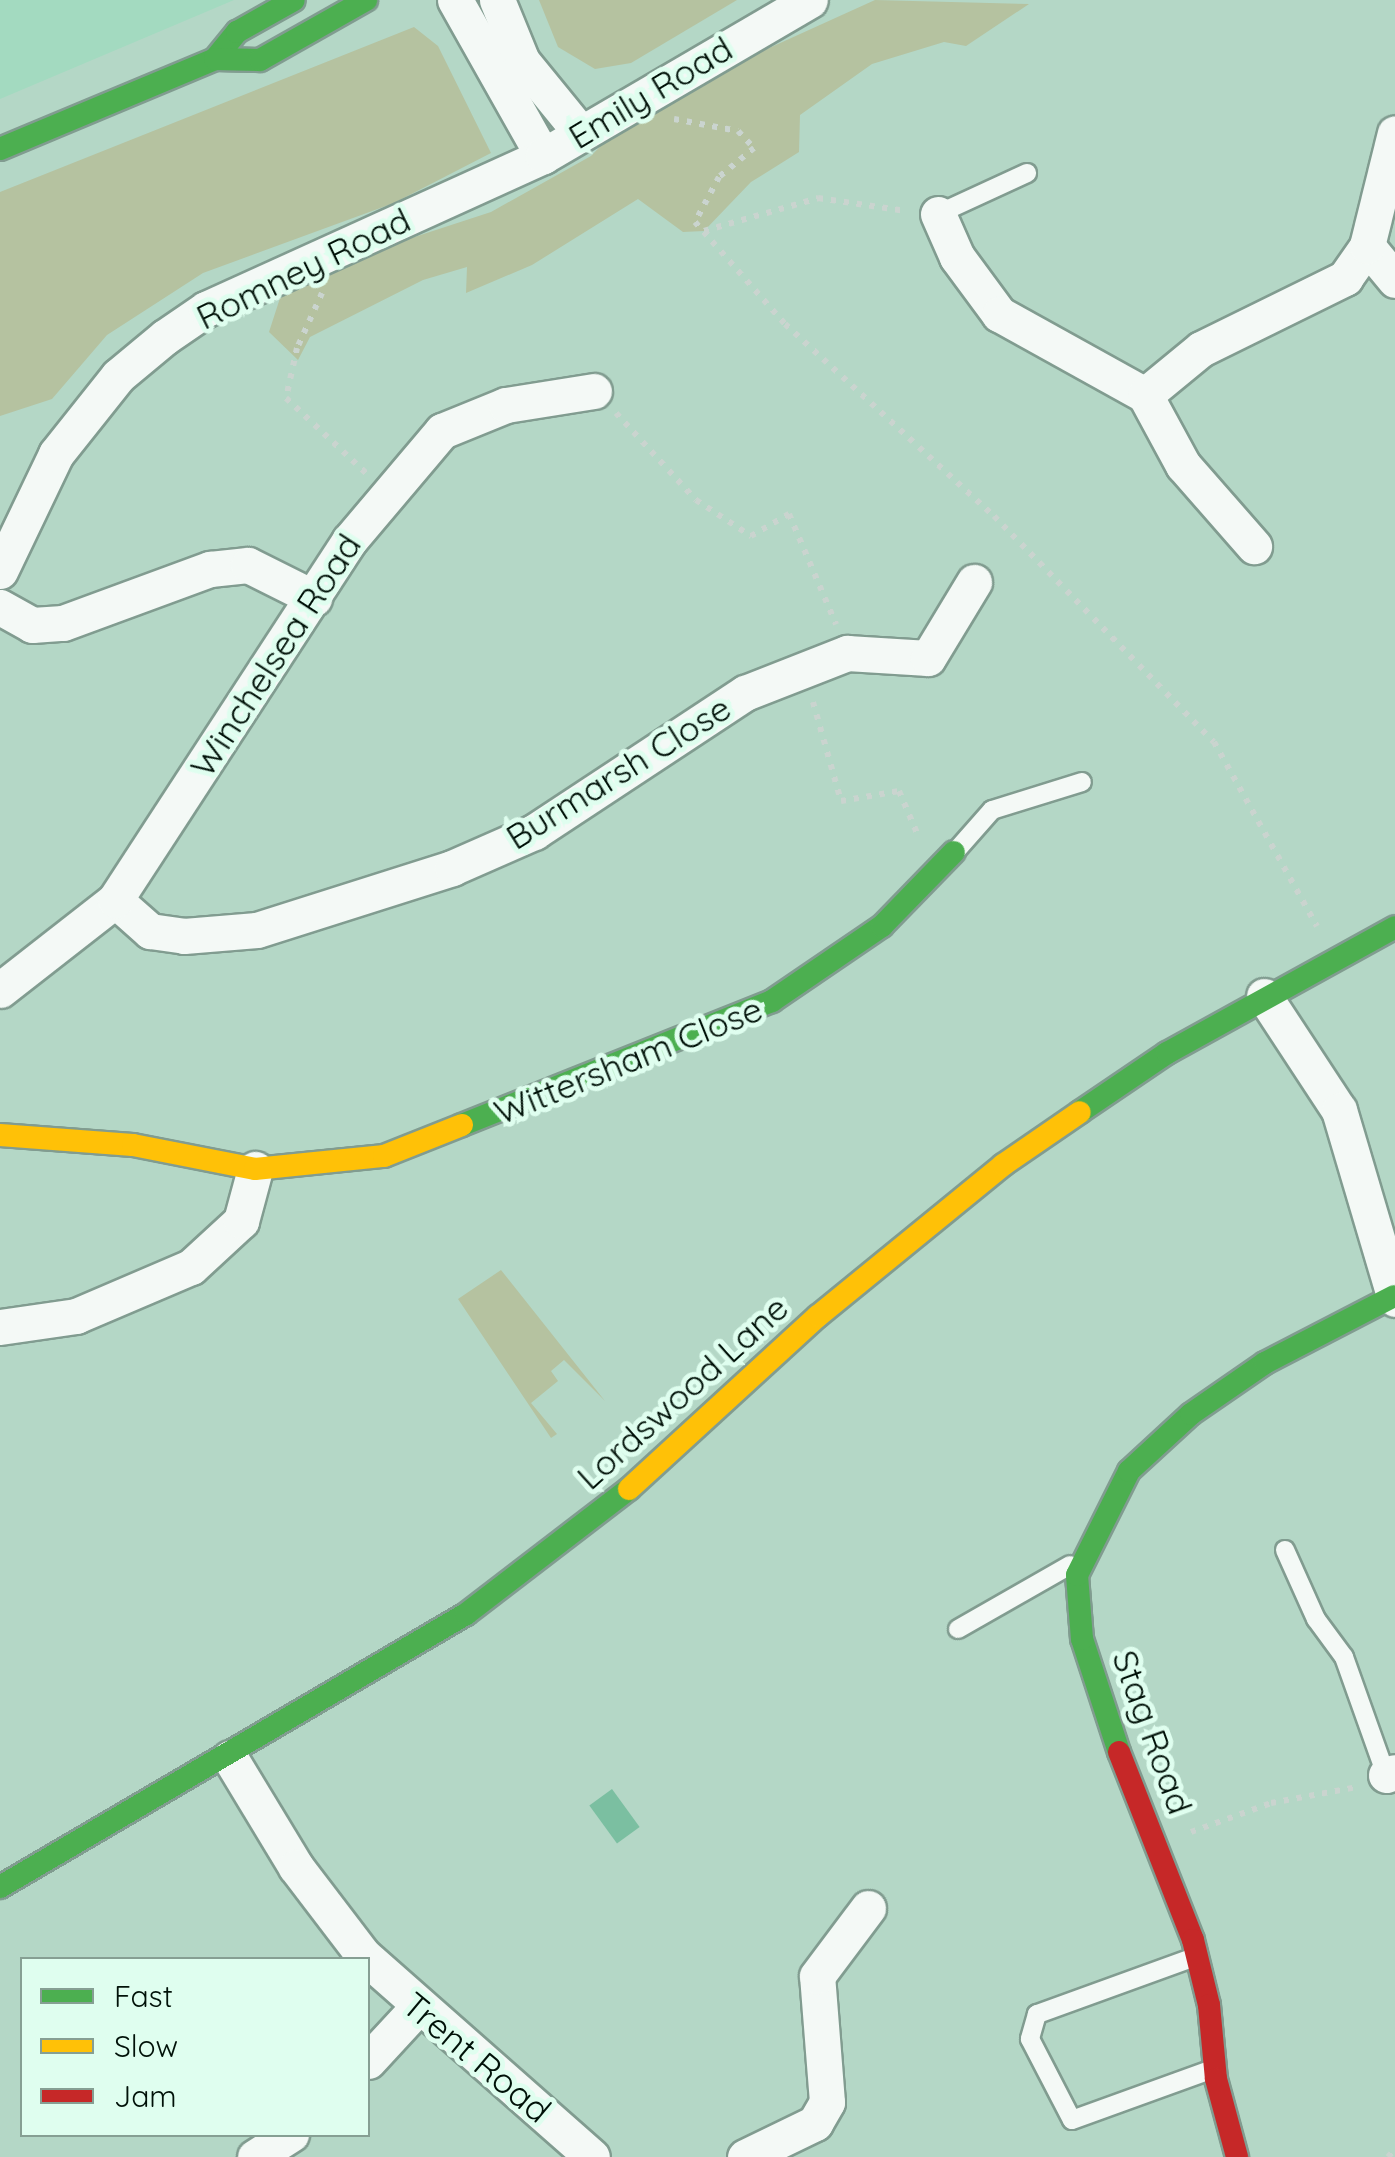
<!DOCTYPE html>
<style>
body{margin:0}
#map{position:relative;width:1395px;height:2157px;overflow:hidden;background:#b4d7c6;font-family:Quicksand,sans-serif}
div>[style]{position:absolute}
.built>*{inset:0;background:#a3dac0}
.green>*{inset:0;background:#b5c2a0}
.water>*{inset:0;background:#7bbfa1;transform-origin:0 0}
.path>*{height:6px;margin-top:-3px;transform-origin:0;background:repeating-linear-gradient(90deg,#cad4cf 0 5px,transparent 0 13px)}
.roads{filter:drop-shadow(2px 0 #819c90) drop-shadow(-2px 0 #819c90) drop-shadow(0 2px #819c90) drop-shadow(0 -2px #819c90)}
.lane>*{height:18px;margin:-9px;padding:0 9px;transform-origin:9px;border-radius:9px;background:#f4f9f6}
.street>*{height:35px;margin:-17.5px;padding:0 17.5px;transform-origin:17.5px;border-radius:17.5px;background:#f4f9f6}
.fast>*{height:22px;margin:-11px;padding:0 11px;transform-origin:11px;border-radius:11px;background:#4caf50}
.slow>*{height:22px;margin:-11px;padding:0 11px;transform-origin:11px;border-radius:11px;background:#ffc107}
.jam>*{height:22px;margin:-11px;padding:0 11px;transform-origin:11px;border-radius:11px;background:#c62828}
span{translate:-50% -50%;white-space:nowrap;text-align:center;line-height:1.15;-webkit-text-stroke:10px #dffeef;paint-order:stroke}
.street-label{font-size:35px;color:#001108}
.legend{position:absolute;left:20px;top:1957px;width:350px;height:180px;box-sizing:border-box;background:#dffeef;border:2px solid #869f93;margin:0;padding:12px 18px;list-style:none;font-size:30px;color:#001108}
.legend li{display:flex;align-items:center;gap:20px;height:50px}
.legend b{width:50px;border:2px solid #869f93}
</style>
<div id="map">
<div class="built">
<i style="clip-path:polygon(0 0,234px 0,0 99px)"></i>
</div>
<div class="green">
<i style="clip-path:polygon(539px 0,737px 0,631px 63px,595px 69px,558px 47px)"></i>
<i style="clip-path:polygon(875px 0,1029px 4px,966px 46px,944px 42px,872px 64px,800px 115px,799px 152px,751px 182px,704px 231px,683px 232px,638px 199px,532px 265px,466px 293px,467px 267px,423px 280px,310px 337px,298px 360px,269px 332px,280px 298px,347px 259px,491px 212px,591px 156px,637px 108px)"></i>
<i style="clip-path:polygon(414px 27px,438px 46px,491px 153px,394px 203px,203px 273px,107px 335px,52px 399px,0 416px,0 192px)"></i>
<i style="clip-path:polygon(501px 1270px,605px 1401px,564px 1360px,551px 1371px,558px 1381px,531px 1403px,557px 1434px,551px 1438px,458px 1299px)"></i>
</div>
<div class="water">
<i style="left:612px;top:1789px;width:47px;height:28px;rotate:54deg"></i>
</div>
<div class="path">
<i style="left:674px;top:119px;width:65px;rotate:10.6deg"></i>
<i style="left:738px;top:131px;width:23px;rotate:47deg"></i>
<i style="left:754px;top:148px;width:45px;rotate:140.4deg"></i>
<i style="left:719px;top:177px;width:51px;rotate:118.1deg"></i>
<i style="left:695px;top:222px;width:136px;rotate:48.6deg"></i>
<i style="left:785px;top:324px;width:284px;rotate:42.6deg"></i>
<i style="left:994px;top:516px;width:315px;rotate:45.8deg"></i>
<i style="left:1214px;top:742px;width:211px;rotate:60.8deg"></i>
<i style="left:704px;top:231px;width:119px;rotate:-16.1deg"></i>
<i style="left:818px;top:198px;width:89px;rotate:8.4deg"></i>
<i style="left:322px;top:293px;width:60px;rotate:114.4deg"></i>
<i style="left:297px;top:348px;width:51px;rotate:102.4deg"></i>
<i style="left:286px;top:398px;width:110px;rotate:43.2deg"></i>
<i style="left:616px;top:413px;width:118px;rotate:47.4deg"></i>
<i style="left:696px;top:500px;width:66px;rotate:33.2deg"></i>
<i style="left:751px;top:536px;width:44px;rotate:-30.1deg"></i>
<i style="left:789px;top:514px;width:120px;rotate:66.9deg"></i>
<i style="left:813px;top:702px;width:103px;rotate:74.2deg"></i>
<i style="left:841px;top:801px;width:59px;rotate:-9.8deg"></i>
<i style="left:899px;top:791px;width:46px;rotate:66.8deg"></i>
<i style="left:1191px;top:1832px;width:85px;rotate:-19.9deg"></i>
<i style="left:1271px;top:1803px;width:87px;rotate:-10.5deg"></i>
<i style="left:1388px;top:2157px;width:11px;rotate:-49deg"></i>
</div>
<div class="roads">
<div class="lane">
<i style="left:938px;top:214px;width:98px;rotate:-24.7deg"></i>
<i style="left:955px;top:852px;width:56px;rotate:-48.6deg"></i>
<i style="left:992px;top:810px;width:94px;rotate:-17.3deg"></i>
<i style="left:1285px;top:1550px;width:76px;rotate:65.8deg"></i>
<i style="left:1316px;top:1619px;width:47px;rotate:53.6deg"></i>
<i style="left:1344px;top:1657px;width:125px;rotate:70.4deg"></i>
<i style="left:958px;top:1629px;width:129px;rotate:-29.7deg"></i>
<i style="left:1192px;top:1958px;width:165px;rotate:160.1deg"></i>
<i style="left:1037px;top:2014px;width:26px;rotate:106deg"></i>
<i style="left:1030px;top:2039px;width:91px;rotate:62.6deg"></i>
<i style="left:1072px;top:2120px;width:147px;rotate:-19.9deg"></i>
</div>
<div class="street">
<i style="left:455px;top:0;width:179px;rotate:60.6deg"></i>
<i style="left:497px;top:0;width:66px;rotate:67.7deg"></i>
<i style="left:522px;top:61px;width:92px;rotate:50.8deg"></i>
<i style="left:938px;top:214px;width:47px;rotate:66.2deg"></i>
<i style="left:957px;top:257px;width:71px;rotate:53.6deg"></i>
<i style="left:999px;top:314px;width:167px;rotate:29deg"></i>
<i style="left:1145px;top:395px;width:80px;rotate:61.5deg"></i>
<i style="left:1183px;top:465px;width:108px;rotate:48.8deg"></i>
<i style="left:1367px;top:246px;width:44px;rotate:50.5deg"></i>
<i style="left:1145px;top:395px;width:72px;rotate:-39.4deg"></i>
<i style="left:1201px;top:349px;width:161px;rotate:-26.2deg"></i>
<i style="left:1345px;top:278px;width:39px;rotate:-55deg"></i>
<i style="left:1367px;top:246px;width:116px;rotate:-76.1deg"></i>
<i style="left:0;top:571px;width:130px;rotate:-64.4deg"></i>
<i style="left:56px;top:454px;width:100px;rotate:-51.5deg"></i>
<i style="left:118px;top:376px;width:61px;rotate:-39.7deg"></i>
<i style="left:165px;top:337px;width:50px;rotate:-34.3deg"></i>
<i style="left:206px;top:309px;width:370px;rotate:-24.4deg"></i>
<i style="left:543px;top:156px;width:309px;rotate:-30.3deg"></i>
<i style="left:0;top:607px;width:37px;rotate:29deg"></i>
<i style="left:32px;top:625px;width:31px;rotate:-4deg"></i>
<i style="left:63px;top:623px;width:157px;rotate:-20.2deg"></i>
<i style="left:210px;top:569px;width:38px;rotate:-6deg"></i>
<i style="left:248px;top:565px;width:74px;rotate:26.6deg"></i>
<i style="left:115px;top:900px;width:47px;rotate:41.5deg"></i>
<i style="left:150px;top:931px;width:34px;rotate:8deg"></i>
<i style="left:184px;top:936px;width:73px;rotate:-4.7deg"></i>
<i style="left:257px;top:930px;width:205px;rotate:-17.6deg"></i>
<i style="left:452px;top:868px;width:90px;rotate:-23.7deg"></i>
<i style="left:534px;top:832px;width:253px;rotate:-33.4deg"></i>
<i style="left:745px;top:693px;width:110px;rotate:-21.4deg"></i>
<i style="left:847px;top:653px;width:81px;rotate:3.5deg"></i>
<i style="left:928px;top:658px;width:89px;rotate:-58.8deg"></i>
<i style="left:0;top:990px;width:146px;rotate:-38deg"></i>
<i style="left:115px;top:900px;width:429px;rotate:-56.9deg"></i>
<i style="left:349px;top:541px;width:144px;rotate:-49.8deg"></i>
<i style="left:442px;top:431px;width:69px;rotate:-22.1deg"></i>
<i style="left:506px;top:405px;width:89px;rotate:-9deg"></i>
<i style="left:1264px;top:996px;width:136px;rotate:56.7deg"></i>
<i style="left:1339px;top:1110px;width:197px;rotate:73.5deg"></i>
<i style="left:0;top:1327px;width:77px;rotate:-8.2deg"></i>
<i style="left:76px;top:1316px;width:125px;rotate:-23.1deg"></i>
<i style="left:191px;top:1267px;width:68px;rotate:-42.6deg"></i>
<i style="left:241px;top:1221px;width:54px;rotate:-74.9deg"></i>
<i style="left:230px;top:1758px;width:127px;rotate:58.8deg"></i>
<i style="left:296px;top:1867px;width:111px;rotate:52.7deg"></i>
<i style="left:363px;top:1955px;width:305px;rotate:41.4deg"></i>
<i style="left:1386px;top:1775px;width:9px;rotate:-18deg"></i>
<i style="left:368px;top:2061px;width:72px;rotate:-47.2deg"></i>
<i style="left:255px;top:2157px;width:43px;rotate:-32.6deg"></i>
<i style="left:745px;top:2157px;width:78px;rotate:-25.9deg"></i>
<i style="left:815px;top:2123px;width:24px;rotate:-60deg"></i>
<i style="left:827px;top:2102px;width:126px;rotate:-94.5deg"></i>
<i style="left:817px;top:1976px;width:85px;rotate:-53.1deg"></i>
</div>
<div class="fast">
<i style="left:215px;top:59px;width:35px;rotate:-51deg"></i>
<i style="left:237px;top:32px;width:65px;rotate:-29.3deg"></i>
<i style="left:0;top:149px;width:233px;rotate:-22.7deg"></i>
<i style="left:215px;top:59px;width:45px;rotate:1.3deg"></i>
<i style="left:260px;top:60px;width:122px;rotate:-29.5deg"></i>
<i style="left:1080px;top:1112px;width:105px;rotate:-34.1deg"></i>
<i style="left:1167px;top:1053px;width:260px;rotate:-28.9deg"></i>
<i style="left:462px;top:1125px;width:334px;rotate:-21.8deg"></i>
<i style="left:772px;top:1001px;width:133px;rotate:-34.3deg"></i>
<i style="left:882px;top:926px;width:103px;rotate:-45.8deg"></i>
<i style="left:1119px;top:1752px;width:119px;rotate:-108.1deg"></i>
<i style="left:1082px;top:1639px;width:64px;rotate:-94.5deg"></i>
<i style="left:1077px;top:1575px;width:116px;rotate:-63.4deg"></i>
<i style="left:1129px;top:1471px;width:84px;rotate:-42.6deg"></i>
<i style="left:1191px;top:1414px;width:90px;rotate:-34.6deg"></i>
<i style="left:1265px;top:1363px;width:145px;rotate:-27.4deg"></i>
<i style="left:0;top:1887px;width:540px;rotate:-30.36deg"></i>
<i style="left:466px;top:1614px;width:205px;rotate:-37.5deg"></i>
</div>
<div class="slow">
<i style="left:0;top:1135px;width:133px;rotate:4.3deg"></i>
<i style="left:133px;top:1145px;width:124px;rotate:11.1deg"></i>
<i style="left:255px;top:1169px;width:130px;rotate:-5.8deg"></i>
<i style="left:384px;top:1156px;width:84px;rotate:-21.7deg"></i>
<i style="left:629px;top:1489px;width:256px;rotate:-42.5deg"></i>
<i style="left:818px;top:1316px;width:239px;rotate:-39.2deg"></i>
<i style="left:1003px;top:1165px;width:93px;rotate:-34.5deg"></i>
</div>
<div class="jam">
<i style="left:1119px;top:1752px;width:202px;rotate:68.5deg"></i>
<i style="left:1193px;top:1940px;width:67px;rotate:76.2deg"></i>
<i style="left:1209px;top:2005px;width:74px;rotate:84.6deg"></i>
<i style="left:1216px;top:2079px;width:81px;rotate:74.9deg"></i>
</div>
</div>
<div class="street-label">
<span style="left:650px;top:92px;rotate:-31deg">Emily Road</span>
<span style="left:303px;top:268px;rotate:-26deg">Romney Road</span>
<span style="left:275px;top:655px;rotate:-57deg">Winchelsea Road</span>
<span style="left:618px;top:772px;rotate:-32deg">Burmarsh Close</span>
<span style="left:628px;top:1060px;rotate:-22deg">Wittersham Close</span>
<span style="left:682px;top:1392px;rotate:-42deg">Lordswood Lane</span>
<span style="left:1153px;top:1732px;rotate:70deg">Stag Road</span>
<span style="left:477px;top:2057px;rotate:40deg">Trent Road</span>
</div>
<ul class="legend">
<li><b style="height:12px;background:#4caf50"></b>Fast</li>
<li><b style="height:12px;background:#ffc107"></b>Slow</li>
<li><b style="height:12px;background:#c62828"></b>Jam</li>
</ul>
</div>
